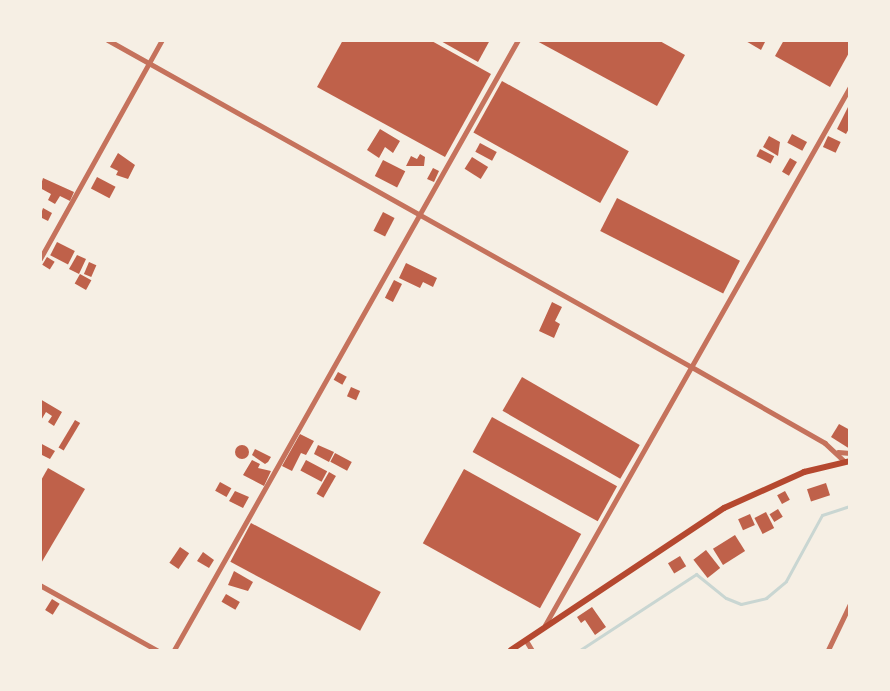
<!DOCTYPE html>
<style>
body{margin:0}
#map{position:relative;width:890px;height:691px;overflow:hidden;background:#f6efe4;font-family:"Source Serif 4",serif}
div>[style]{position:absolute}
.stream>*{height:3px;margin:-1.5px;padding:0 1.5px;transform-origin:1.5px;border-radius:1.5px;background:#c9d6d2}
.building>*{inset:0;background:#bf614a;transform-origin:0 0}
.round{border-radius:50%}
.minor>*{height:4.5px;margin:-2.25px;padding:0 2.25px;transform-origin:2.25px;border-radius:2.25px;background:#c5725c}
.secondary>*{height:6px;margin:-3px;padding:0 3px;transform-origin:3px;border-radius:3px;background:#b5482f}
span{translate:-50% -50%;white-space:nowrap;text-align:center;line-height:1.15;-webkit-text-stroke:6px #f6efe4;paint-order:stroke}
.frame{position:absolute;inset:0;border:42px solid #f6efe4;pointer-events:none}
</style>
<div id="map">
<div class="stream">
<i style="left:580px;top:650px;width:139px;rotate:-33.2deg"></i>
<i style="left:696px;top:574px;width:38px;rotate:39deg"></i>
<i style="left:726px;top:598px;width:16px;rotate:22deg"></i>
<i style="left:741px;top:604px;width:26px;rotate:-13deg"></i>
<i style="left:766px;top:598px;width:26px;rotate:-40deg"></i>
<i style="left:786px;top:581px;width:75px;rotate:-61.4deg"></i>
<i style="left:822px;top:515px;width:29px;rotate:-18deg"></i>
</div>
<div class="building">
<i style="clip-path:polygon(343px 40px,430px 40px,491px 74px,445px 157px,317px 87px)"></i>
<i style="clip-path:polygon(439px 40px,490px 40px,478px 62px)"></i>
<i style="clip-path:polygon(535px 40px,658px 40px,685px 55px,657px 106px)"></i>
<i style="clip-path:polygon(744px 40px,766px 40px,761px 50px)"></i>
<i style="clip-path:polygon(784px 40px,850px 40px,850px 51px,830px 87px,775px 56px)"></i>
<i style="left:502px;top:81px;width:145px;height:59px;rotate:29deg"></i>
<i style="clip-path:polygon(848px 107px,850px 127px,846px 134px,837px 129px)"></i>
<i style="clip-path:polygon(380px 129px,400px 141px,393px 153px,385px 147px,379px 158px,367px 150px)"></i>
<i style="left:792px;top:134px;width:17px;height:10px;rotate:28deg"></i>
<i style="clip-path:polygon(769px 136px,780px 142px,778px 156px,763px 147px)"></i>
<i style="left:828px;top:136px;width:14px;height:12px;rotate:25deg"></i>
<i style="left:480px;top:143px;width:19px;height:10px;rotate:28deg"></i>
<i style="left:760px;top:149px;width:16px;height:8px;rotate:27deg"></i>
<i style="clip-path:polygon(118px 153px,135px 165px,128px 179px,116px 175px,118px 171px,110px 167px)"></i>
<i style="clip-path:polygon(420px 154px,425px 157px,424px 166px,406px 166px,411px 156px,417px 159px)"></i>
<i style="left:472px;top:157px;width:19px;height:14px;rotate:32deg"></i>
<i style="left:790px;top:158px;width:8px;height:16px;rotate:30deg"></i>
<i style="left:383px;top:160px;width:25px;height:18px;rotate:27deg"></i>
<i style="clip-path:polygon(433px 168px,439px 171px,434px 182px,427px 179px)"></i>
<i style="left:97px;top:177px;width:21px;height:13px;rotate:28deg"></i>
<i style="clip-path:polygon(43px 178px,74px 192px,70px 201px,60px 196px,55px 204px,48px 200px,51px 194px,40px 188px)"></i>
<i style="left:617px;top:198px;width:138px;height:37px;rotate:27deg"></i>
<i style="clip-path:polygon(43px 208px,52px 213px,48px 221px,40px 217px)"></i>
<i style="left:383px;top:212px;width:13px;height:21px;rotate:27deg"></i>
<i style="left:57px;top:242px;width:20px;height:15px;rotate:27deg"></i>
<i style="clip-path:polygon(77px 255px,86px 259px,79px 274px,69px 269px)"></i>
<i style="left:47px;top:257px;width:9px;height:9px;rotate:32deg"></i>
<i style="left:89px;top:262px;width:8px;height:13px;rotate:23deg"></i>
<i style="clip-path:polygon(406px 263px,437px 278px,433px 287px,423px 282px,420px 288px,399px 278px)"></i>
<i style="left:80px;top:274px;width:13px;height:11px;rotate:29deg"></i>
<i style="left:394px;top:280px;width:9px;height:20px;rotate:27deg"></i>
<i style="clip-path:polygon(552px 302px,562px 307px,555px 321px,560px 324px,554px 338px,539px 331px)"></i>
<i style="left:338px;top:372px;width:10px;height:9px;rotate:29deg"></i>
<i style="left:522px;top:377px;width:136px;height:39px;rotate:30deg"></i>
<i style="left:351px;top:387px;width:10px;height:10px;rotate:24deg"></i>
<i style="clip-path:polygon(40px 399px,62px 412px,54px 426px,48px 422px,52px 416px,46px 412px,40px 422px)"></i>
<i style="left:492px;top:417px;width:143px;height:40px;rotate:29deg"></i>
<i style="left:75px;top:420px;width:6px;height:32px;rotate:31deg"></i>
<i style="clip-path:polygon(839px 424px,850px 430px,850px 449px,831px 437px)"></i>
<i style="clip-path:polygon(300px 434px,314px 441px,306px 455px,301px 453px,292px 471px,282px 466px)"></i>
<i style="clip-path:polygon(40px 443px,55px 451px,50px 459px,40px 454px)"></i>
<i class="round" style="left:235px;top:445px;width:14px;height:14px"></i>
<i style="clip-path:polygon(318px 445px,334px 452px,329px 462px,314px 454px)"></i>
<i style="clip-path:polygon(255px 449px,271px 457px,268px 462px,265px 464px,252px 455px)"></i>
<i style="left:335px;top:453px;width:19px;height:10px;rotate:28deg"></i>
<i style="clip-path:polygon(252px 460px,260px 464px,258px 468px,271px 471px,264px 486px,243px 475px)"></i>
<i style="left:306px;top:460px;width:24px;height:12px;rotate:28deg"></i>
<i style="clip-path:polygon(48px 468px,85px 489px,40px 565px,40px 482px)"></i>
<i style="left:464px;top:469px;width:134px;height:85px;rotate:29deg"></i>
<i style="left:329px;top:472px;width:8px;height:25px;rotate:30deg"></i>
<i style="left:220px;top:482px;width:13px;height:10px;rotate:29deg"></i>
<i style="left:826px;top:483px;width:13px;height:20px;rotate:72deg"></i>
<i style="clip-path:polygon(235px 491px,249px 497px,243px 508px,229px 501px)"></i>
<i style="left:785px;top:491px;width:10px;height:9px;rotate:61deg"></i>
<i style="left:778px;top:509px;width:9px;height:10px;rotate:58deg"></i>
<i style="left:766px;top:512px;width:18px;height:13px;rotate:63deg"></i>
<i style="left:750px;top:514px;width:12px;height:13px;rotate:66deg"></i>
<i style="left:251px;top:523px;width:147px;height:44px;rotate:28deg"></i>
<i style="left:735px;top:535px;width:19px;height:26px;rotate:58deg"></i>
<i style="left:180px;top:547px;width:11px;height:19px;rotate:34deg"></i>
<i style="left:706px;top:550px;width:23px;height:16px;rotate:52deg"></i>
<i style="clip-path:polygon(203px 552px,214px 560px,209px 568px,197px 561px)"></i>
<i style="left:680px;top:556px;width:12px;height:14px;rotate:59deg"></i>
<i style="clip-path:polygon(234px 571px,253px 582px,248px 591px,228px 585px)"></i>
<i style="left:226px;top:594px;width:16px;height:9px;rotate:30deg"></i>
<i style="left:52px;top:599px;width:9px;height:13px;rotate:32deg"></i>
<i style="clip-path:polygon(592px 607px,606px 627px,595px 635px,585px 620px,581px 623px,577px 617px)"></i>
</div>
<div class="minor">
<i style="left:108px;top:40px;width:669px;rotate:29.25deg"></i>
<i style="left:692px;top:367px;width:153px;rotate:29.7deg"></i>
<i style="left:825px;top:443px;width:26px;rotate:43deg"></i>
<i style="left:40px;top:259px;width:251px;rotate:-60.9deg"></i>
<i style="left:838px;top:452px;width:12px;rotate:5deg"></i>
<i style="left:40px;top:585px;width:134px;rotate:29.1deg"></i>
<i style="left:545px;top:625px;width:618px;rotate:-60.45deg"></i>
<i style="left:526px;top:640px;width:12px;rotate:59deg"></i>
<i style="left:174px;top:650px;width:700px;rotate:-60.58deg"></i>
<i style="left:828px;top:650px;width:51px;rotate:-64.4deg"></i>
</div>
<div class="secondary">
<i style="left:511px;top:650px;width:256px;rotate:-33.7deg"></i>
<i style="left:724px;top:508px;width:88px;rotate:-24.2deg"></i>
<i style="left:804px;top:472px;width:47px;rotate:-13.4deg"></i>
</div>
<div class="frame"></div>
</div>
